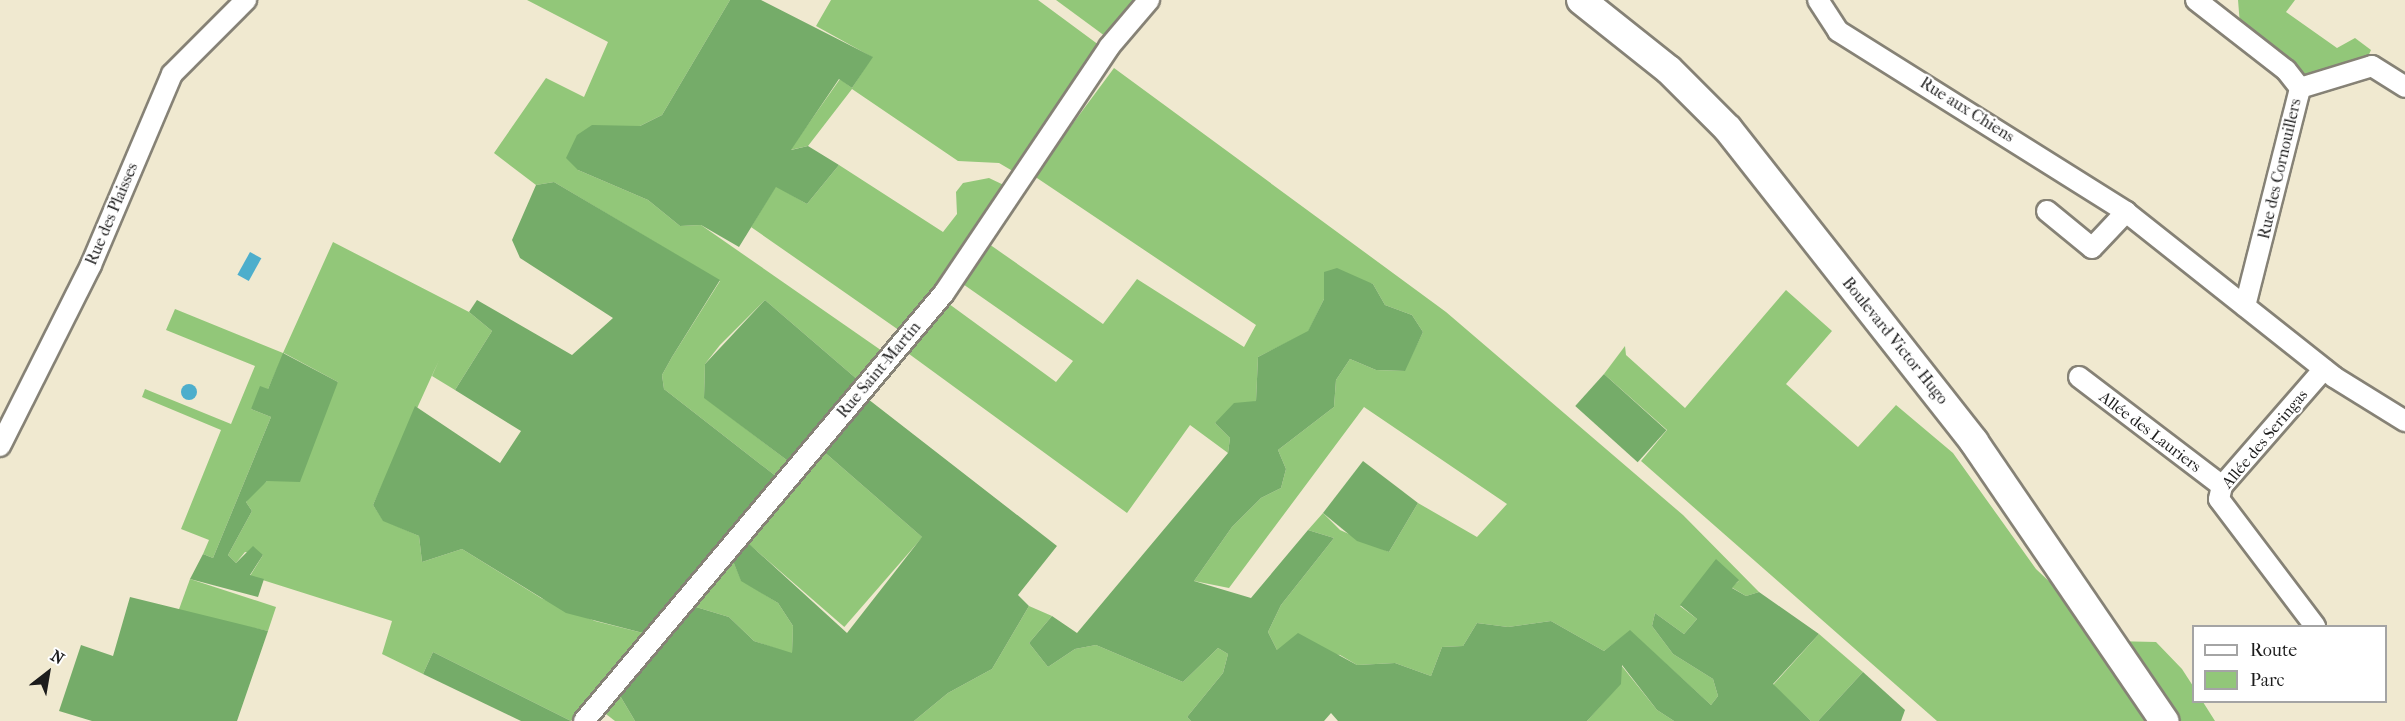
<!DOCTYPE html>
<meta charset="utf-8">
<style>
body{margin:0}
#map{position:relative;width:2405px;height:721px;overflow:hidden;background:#f0e9d0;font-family:"IM FELL French Canon",serif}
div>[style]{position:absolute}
.green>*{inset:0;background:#92c779;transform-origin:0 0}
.forest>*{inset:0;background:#75ac69;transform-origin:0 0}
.water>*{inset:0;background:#4daecc;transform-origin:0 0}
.round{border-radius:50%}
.roads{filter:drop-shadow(2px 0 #868276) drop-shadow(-2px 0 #868276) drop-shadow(0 2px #868276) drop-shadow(0 -2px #868276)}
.street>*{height:20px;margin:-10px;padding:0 10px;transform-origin:10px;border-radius:10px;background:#fff}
.secondary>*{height:28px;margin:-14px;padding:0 14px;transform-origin:14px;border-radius:14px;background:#fff}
span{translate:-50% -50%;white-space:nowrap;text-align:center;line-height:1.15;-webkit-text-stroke:4.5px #fff;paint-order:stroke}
.street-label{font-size:16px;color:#1c1c1c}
.legend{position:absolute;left:2192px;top:625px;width:195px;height:78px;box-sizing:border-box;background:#fff;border:2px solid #a4a4a4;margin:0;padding:8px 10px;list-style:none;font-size:18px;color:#1c1c1c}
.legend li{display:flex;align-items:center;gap:12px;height:30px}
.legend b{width:30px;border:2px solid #a4a4a4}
.north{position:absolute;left:18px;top:643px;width:60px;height:60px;-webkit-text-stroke:4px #fff;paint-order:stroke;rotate:31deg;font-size:16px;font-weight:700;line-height:24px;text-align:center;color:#1c1c1c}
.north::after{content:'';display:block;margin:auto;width:21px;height:27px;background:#1c1c1c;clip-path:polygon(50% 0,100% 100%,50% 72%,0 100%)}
</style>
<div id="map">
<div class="green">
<i style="clip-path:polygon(527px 0,730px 0,662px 115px,640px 126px,619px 127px,578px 170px,648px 200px,680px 226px,701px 225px,885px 353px,858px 380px,765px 300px,720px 345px,705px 364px,704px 397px,788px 461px,777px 477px,664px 389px,662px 375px,672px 357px,720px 281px,554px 182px,536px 185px,494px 153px,546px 78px,584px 97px,608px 42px)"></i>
<i style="clip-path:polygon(831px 0,1038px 0,1103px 48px,1016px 173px,999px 163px,958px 161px,852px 89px,808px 146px,790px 150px,840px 79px,852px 88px,872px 57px,816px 26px)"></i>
<i style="clip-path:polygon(1056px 0,1142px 0,1109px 39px)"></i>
<i style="clip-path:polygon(2238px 0,2295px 0,2286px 12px,2337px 48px,2355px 38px,2371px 50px,2366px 61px,2307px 76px,2240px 25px)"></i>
<i style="clip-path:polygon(1114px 68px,1446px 312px,1683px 515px,1759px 592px,1746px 596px,1731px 587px,1739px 581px,1680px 606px,1697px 619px,1684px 634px,1655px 613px,1652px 626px,1673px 654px,1713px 679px,1718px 696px,1711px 705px,1630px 631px,1604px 651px,1551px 621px,1508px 627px,1477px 623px,1463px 646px,1442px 647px,1431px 676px,1395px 663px,1357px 665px,1340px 655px,1277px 650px,1268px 632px,1281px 605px,1334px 538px,1308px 530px,1323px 513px,1340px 530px,1389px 552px,1418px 503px,1477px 537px,1507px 504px,1364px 407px,1229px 588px,1194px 581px,1232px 527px,1261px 498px,1281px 488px,1286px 469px,1278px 450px,1334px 407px,1336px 380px,1350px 359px,1376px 370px,1404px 371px,1423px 332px,1412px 315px,1385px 305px,1373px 284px,1324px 272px,1324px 299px,1308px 332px,1258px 357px,1256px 401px,1215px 423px,1230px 438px,1228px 453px,1190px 425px,1127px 513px,905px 351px,945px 301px,1056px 382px,1073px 361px,960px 282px,989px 244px,1103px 324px,1137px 279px,1244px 347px,1256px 325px,1034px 176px)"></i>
<i style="clip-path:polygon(839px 165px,943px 232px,957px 214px,956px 192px,963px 183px,989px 178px,1008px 187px,903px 333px,751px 227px,776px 186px,807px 204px)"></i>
<i style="clip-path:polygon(333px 242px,469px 312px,492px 331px,455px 390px,432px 376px,439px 360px,373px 505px,383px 520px,419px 536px,422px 562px,462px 549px,541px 598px,595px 621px,643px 633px,571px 721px,433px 652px,423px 674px,382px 654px,392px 621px,250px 576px,263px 555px,245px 552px,236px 563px,228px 555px,252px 511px,246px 502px,252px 493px,267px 481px,338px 382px,284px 353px,268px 389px,251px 409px,271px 417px,213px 558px,203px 554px,209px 540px,181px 529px,221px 430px,142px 397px,145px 389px,231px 424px,255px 366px,166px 330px,175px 309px,283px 353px)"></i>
<i style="clip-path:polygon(1786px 290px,1832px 331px,1786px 384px,1858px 447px,1896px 405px,1953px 453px,2036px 569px,2112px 641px,2156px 642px,2182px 669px,2193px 686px,2194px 702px,2203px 702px,2215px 721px,1937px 721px,1641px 461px,1667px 430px,1604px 374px,1625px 346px,1626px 355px,1685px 408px)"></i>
<i style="left:822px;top:450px;width:133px;height:119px;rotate:41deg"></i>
<i style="clip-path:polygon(731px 556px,741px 580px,778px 603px,793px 626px,792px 654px,754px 641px,729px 617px,696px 607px)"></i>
<i style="clip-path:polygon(190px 579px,276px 607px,268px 631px,178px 612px)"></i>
<i style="clip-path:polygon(1029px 606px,1052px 616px,1029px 643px,1048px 667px,1075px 649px,1096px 645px,1183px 682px,1218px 648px,1228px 654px,1223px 673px,1187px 717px,1191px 721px,914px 721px,948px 693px,992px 669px)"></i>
<i style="clip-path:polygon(1819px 634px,1863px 672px,1818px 721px,1811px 721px,1773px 685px)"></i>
<i style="clip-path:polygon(1621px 665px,1657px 710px,1674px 721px,1587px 721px,1620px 684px)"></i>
<i style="clip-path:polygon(619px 694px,635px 721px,615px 721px,602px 711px)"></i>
</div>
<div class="forest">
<i style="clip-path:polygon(730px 0,761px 0,873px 57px,852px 88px,839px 79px,791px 150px,808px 146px,839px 165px,807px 204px,776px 187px,739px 247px,701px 225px,680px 226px,648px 200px,578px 170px,566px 158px,577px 135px,592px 125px,640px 126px,662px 115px)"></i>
<i style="clip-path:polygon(554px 182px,720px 280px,672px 357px,662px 375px,664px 389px,777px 477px,643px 633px,566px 613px,462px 549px,422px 562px,419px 536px,383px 521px,373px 505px,415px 406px,500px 463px,521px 431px,455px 390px,492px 331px,469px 312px,477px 300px,572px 355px,613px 318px,520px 258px,512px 240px,536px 185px)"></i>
<i style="clip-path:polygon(1337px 268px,1373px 284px,1385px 305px,1412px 315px,1423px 332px,1405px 371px,1376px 370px,1350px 359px,1336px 380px,1334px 407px,1278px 450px,1286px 469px,1281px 488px,1261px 498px,1232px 527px,1194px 581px,1251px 598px,1308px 530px,1334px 538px,1281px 605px,1268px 632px,1277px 650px,1298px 633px,1357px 665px,1395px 663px,1431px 676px,1442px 647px,1463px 646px,1477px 623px,1508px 627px,1551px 621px,1604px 651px,1630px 630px,1711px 705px,1718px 696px,1713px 679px,1673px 654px,1652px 626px,1655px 613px,1684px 634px,1697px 619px,1680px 605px,1716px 559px,1739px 580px,1732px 588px,1746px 596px,1759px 592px,1819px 634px,1773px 684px,1811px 721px,1674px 721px,1657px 710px,1622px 665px,1621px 684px,1587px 721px,1338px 721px,1331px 713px,1324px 721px,1191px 721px,1187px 717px,1223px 673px,1228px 654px,1218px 648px,1183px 682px,1096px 645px,1075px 649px,1048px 667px,1029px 643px,1052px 616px,1077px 633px,1228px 453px,1230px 438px,1215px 423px,1234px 403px,1256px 401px,1258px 357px,1308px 331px,1324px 299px,1324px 272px)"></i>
<i style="clip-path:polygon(765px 300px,858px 380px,788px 461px,704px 398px,705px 364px)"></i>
<i style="clip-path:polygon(283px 353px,338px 382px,300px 482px,267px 481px,246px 502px,252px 511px,228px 555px,236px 563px,253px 546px,263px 555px,250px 575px,264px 579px,258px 597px,190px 579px,203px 554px,213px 558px,271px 417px,251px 409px,260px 386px,268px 389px)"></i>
<i style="left:1604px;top:374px;width:84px;height:43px;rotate:42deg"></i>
<i style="clip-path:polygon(868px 399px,1057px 546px,1018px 595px,1029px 606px,992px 669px,948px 693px,914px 721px,635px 721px,619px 694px,696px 607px,729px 617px,754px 641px,792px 653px,793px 626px,778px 603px,741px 581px,731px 556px,746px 541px,847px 633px,922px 537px,822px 450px)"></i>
<i style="clip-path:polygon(1363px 461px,1418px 503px,1389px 552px,1357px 541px,1323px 513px)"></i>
<i style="clip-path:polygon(130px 597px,268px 631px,237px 721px,92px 721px,59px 711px,81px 645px,113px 656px)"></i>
<i style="clip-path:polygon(433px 652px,571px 721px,521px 721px,423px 674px)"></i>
<i style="clip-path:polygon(1863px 672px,1905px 710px,1901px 721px,1818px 721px)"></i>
</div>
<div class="water">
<i style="left:250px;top:252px;width:13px;height:26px;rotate:29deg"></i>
<i class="round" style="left:181px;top:384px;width:16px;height:16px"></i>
</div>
<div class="roads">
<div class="street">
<i style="left:1818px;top:0;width:37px;rotate:57deg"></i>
<i style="left:1838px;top:31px;width:340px;rotate:32.1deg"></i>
<i style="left:2126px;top:212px;width:265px;rotate:38.4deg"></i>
<i style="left:2334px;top:377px;width:84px;rotate:31.8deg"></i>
<i style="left:2196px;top:0;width:114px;rotate:37.9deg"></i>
<i style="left:2286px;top:70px;width:23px;rotate:52deg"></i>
<i style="left:2300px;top:88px;width:75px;rotate:-17deg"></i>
<i style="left:2372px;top:66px;width:39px;rotate:32deg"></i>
<i style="left:2047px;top:211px;width:58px;rotate:39.4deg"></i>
<i style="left:2092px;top:248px;width:50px;rotate:-46.6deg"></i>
<i style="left:2245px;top:306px;width:225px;rotate:-75.8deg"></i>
<i style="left:2079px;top:377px;width:180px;rotate:37.3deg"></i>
<i style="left:0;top:446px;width:203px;rotate:-63.3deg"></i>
<i style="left:91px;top:265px;width:207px;rotate:-67deg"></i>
<i style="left:172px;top:74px;width:105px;rotate:-45deg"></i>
<i style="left:2315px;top:626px;width:159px;rotate:-127.1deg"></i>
<i style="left:2219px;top:499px;width:13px;rotate:-77deg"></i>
<i style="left:2222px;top:486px;width:155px;rotate:-48.9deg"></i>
<i style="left:584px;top:721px;width:559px;rotate:-49.93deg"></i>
<i style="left:944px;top:293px;width:296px;rotate:-56.1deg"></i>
<i style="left:1109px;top:47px;width:62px;rotate:-49.6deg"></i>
</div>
<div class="secondary">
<i style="left:1581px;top:0;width:112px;rotate:38.5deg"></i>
<i style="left:1669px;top:70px;width:83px;rotate:45deg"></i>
<i style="left:1728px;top:129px;width:398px;rotate:51.8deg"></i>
<i style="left:1974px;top:442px;width:338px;rotate:55.7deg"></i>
</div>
</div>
<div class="street-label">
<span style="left:1967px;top:110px;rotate:32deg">Rue aux Chiens</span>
<span style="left:2280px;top:169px;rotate:-77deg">Rue des Cornouillers</span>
<span style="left:112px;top:214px;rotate:-67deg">Rue des Plaisses</span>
<span style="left:1895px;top:341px;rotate:51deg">Boulevard Victor Hugo</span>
<span style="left:879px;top:370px;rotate:-50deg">Rue Saint-Martin</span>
<span style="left:2150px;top:432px;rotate:37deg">Allée des Lauriers</span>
<span style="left:2265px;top:439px;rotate:-50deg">Allée des Seringas</span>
</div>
<ul class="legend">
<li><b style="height:8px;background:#fff"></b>Route</li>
<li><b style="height:16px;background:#92c779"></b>Parc</li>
</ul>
<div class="north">N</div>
</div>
